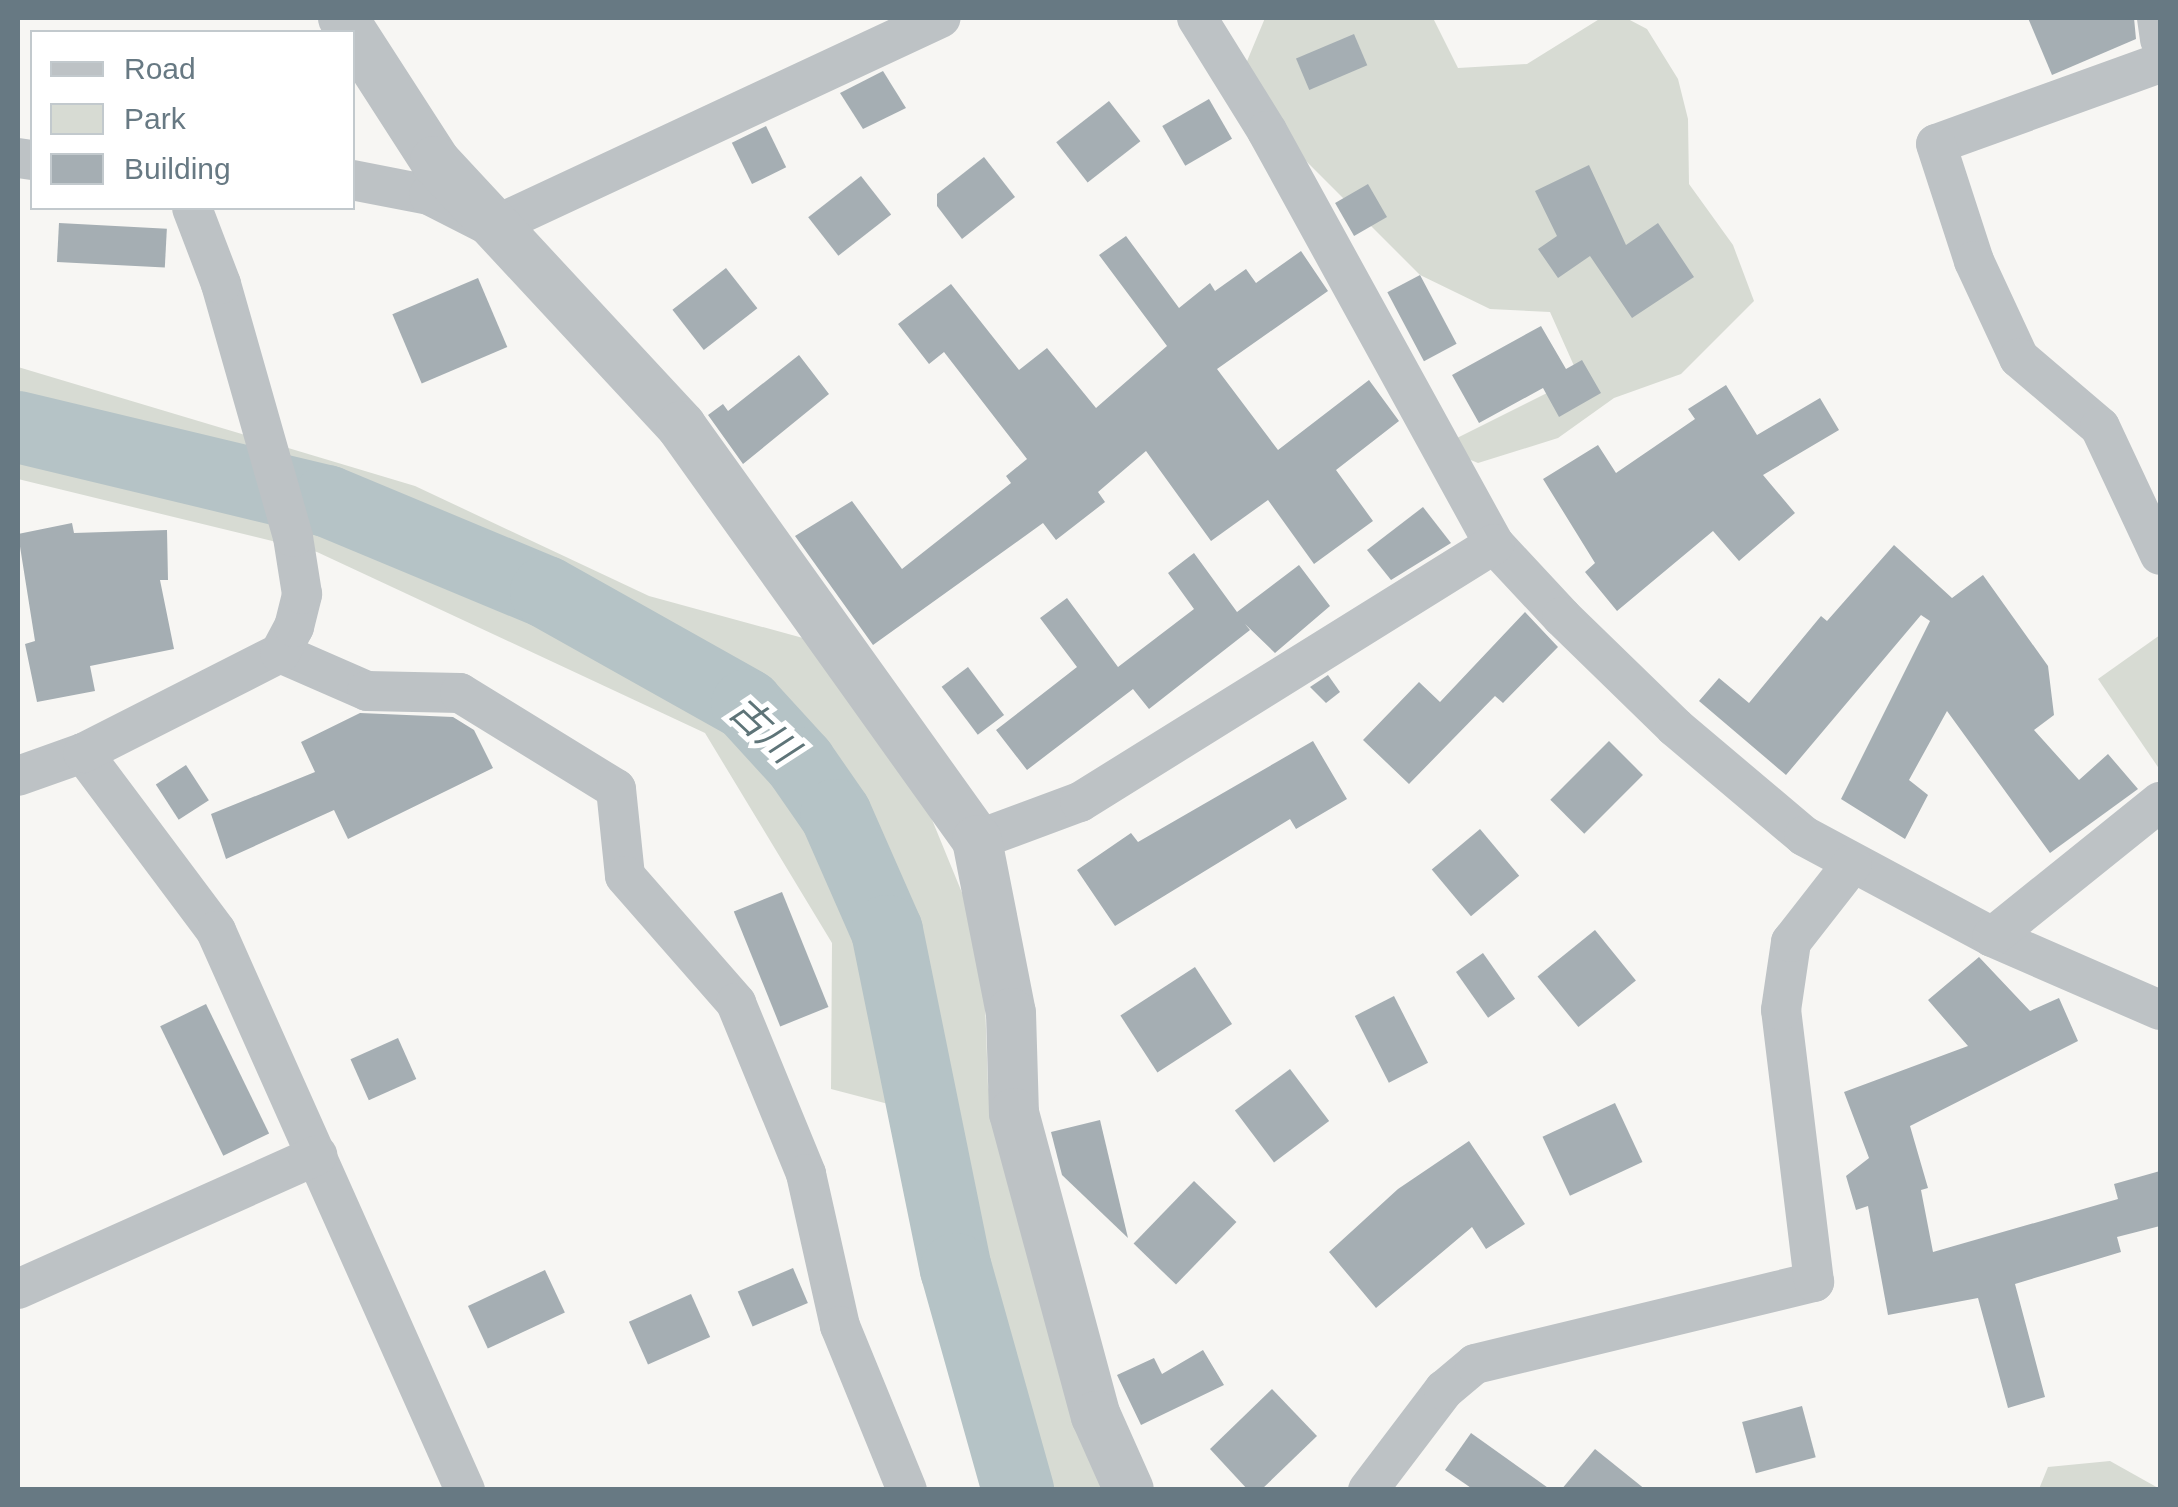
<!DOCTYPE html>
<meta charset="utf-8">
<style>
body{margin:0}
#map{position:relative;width:2178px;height:1507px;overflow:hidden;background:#f7f6f3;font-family:Arial,"Noto Sans JP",sans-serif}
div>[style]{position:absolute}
.green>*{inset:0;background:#d7dbd3}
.river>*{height:72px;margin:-36px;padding:0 36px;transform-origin:36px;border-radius:36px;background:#b5c3c6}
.building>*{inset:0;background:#a5aeb3;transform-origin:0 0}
.minor>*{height:40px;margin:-20px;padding:0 20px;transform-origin:20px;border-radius:20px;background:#bdc2c5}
.tertiary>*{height:50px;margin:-25px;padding:0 25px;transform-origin:25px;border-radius:25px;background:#bdc2c5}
span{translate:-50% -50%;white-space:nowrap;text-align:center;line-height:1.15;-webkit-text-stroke:10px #fff;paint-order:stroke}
.water-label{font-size:38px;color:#5e7478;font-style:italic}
.frame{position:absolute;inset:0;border:20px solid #677983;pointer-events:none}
.legend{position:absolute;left:30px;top:30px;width:325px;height:180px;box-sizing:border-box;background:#fff;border:2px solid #c2c9cd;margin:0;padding:12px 18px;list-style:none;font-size:30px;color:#677983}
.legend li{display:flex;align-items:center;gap:20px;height:50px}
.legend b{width:50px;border:2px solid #c2c9cd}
</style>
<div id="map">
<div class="green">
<i style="clip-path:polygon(1265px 18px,1433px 18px,1458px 68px,1527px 64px,1601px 18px,1626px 18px,1647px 29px,1678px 79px,1688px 119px,1689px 184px,1733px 245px,1754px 301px,1681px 374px,1614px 398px,1558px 438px,1478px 463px,1439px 447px,1579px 377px,1550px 312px,1490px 309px,1420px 275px,1295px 150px,1245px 66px)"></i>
<i style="clip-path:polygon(18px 367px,415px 486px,649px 596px,832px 646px,901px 744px,983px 944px,988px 1086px,1113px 1489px,1005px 1489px,896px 1106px,831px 1089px,832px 943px,705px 733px,317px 552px,18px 479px)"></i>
<i style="clip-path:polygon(2160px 635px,2160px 770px,2098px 679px)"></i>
<i style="clip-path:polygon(2110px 1461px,2160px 1489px,2039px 1489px,2048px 1467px)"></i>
</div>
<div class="river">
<i style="left:18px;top:427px;width:318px;rotate:13.5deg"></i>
<i style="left:327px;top:501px;width:237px;rotate:22.6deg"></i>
<i style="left:546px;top:592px;width:231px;rotate:29.3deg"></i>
<i style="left:747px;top:705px;width:79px;rotate:47.6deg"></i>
<i style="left:800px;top:763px;width:63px;rotate:55.3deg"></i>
<i style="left:836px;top:815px;width:127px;rotate:66.3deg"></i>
<i style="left:887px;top:931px;width:345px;rotate:78.5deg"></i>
<i style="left:956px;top:1269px;width:230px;rotate:74.3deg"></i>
</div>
<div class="building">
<i style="clip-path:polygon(2028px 18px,2134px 18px,2136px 39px,2052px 75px)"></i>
<i style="left:1354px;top:34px;width:34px;height:63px;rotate:67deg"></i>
<i style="clip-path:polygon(883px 71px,906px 108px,863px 129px,840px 93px)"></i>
<i style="left:1209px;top:99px;width:46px;height:54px;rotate:60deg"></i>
<i style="left:1109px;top:101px;width:51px;height:67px;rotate:52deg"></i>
<i style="left:766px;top:126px;width:46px;height:38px;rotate:64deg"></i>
<i style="clip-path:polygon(984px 157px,1015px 197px,962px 239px,937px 206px,937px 194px)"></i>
<i style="clip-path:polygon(1589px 165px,1626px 245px,1658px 223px,1694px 277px,1632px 318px,1590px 256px,1558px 278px,1538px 249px,1557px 236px,1535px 191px)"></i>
<i style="left:861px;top:176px;width:49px;height:67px;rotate:52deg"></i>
<i style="left:1368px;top:184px;width:38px;height:38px;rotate:60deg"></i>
<i style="left:59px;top:223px;width:108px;height:39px;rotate:3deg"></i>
<i style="clip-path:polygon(1126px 236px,1179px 308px,1210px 283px,1215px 291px,1246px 269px,1256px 283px,1301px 251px,1328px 291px,1217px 369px,1278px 450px,1369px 380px,1399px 421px,1336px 470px,1373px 521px,1314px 564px,1268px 500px,1211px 541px,1146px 451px,1098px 492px,1105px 502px,1056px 540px,1043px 523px,873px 645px,795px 536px,852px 501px,902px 569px,1011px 483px,1006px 476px,1027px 459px,944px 352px,929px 364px,898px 324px,951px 284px,1019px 370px,1047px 348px,1096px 408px,1167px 346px,1099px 255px)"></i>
<i style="left:726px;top:268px;width:51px;height:68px;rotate:52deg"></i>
<i style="left:1420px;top:275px;width:78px;height:37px;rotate:62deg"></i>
<i style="left:478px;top:278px;width:75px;height:93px;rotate:67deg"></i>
<i style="clip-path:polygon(1541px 326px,1566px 369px,1582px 360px,1601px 393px,1559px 417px,1543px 388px,1479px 423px,1452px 375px)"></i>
<i style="clip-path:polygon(799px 355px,829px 394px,743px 464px,708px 415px,723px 404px,728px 411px)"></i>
<i style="clip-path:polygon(1726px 385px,1757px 435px,1820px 398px,1839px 430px,1763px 475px,1795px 513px,1739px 561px,1713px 531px,1617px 611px,1585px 572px,1595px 563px,1543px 479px,1598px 445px,1616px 473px,1695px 419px,1688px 409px)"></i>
<i style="clip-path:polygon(1423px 507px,1451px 543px,1391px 580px,1367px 550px)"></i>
<i style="clip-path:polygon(72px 523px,74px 533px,167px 530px,168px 580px,160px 580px,174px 649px,90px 666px,95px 691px,37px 702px,25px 644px,35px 641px,18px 534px)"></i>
<i style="clip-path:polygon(1894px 545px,1952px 598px,1983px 575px,2048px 666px,2054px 715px,2034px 730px,2079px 780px,2108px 754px,2138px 789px,2050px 853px,1947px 711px,1909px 780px,1928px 795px,1905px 839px,1841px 799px,1930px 621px,1921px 615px,1786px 775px,1699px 701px,1719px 678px,1749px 703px,1821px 616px,1827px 621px)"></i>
<i style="clip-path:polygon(1194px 553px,1237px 612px,1299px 565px,1330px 606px,1275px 653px,1245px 624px,1250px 630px,1149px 709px,1133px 689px,1027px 770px,996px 730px,1077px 667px,1040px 618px,1067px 598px,1118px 667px,1194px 609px,1168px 573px)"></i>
<i style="clip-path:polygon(1525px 612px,1558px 647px,1503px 703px,1495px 696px,1409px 784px,1363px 740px,1419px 682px,1440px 702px)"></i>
<i style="left:968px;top:667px;width:60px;height:33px;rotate:53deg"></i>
<i style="clip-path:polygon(1328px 675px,1340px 692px,1326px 703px,1310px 687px)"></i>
<i style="clip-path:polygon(360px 713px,453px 717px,474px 730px,493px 768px,348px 839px,334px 810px,226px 859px,211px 814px,315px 772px,301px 742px)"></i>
<i style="clip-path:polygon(1313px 741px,1347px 799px,1296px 829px,1290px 819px,1115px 926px,1077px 870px,1131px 833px,1138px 842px)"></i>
<i style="left:1609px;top:741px;width:48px;height:83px;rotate:45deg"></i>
<i style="left:186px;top:765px;width:42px;height:36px;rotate:57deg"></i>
<i style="left:1480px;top:829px;width:61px;height:63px;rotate:50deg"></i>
<i style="left:782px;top:892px;width:124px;height:52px;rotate:68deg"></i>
<i style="left:1595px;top:930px;width:65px;height:74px;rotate:51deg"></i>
<i style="left:1483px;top:953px;width:56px;height:33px;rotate:55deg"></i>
<i style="clip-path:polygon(1979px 957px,2030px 1011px,2059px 998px,2078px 1041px,1910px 1126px,1928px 1188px,1921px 1190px,1933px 1252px,2118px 1199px,2114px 1184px,2160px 1171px,2160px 1226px,2117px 1237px,2121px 1252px,2015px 1284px,2045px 1397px,2008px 1408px,1978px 1298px,1888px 1315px,1868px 1206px,1856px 1210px,1846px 1176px,1869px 1158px,1844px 1092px,1968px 1046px,1928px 1000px)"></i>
<i style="left:1195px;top:967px;width:68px;height:89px;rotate:57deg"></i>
<i style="left:1394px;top:996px;width:75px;height:44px;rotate:63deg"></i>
<i style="left:206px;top:1004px;width:144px;height:51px;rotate:64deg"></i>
<i style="left:398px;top:1038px;width:45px;height:52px;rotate:66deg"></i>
<i style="left:1290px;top:1069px;width:65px;height:69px;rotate:53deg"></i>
<i style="left:1615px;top:1103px;width:65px;height:80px;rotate:65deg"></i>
<i style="clip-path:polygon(1100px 1120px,1128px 1238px,1062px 1175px,1051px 1132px)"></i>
<i style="clip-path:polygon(1469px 1141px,1525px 1224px,1486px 1249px,1472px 1227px,1376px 1308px,1329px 1252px,1398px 1189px)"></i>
<i style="left:1194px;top:1181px;width:59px;height:87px;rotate:44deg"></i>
<i style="left:793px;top:1268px;width:38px;height:60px;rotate:67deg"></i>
<i style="left:545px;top:1270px;width:47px;height:85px;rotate:65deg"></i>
<i style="left:691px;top:1294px;width:47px;height:68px;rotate:66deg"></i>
<i style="clip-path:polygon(1203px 1350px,1224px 1385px,1141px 1425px,1117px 1375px,1154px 1358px,1162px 1374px)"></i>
<i style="clip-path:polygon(1272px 1389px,1317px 1436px,1261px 1490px,1248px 1490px,1210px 1449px)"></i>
<i style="left:1802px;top:1406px;width:53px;height:62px;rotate:75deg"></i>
<i style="clip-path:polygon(1471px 1433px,1551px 1490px,1474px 1490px,1445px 1470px)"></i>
<i style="clip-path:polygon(1595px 1449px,1646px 1490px,1561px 1490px)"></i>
</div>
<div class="minor">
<i style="left:1197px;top:18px;width:133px;rotate:58.2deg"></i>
<i style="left:1267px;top:131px;width:471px;rotate:61.2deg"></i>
<i style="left:1494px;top:544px;width:100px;rotate:47deg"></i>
<i style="left:1562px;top:617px;width:158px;rotate:44.2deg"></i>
<i style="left:1675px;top:727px;width:169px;rotate:40.2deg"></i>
<i style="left:1804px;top:836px;width:213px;rotate:28.2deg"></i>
<i style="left:1992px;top:937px;width:183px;rotate:23.5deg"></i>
<i style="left:2157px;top:18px;width:22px;rotate:82deg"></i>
<i style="left:2160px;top:63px;width:238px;rotate:160.1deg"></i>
<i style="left:1936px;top:144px;width:123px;rotate:72deg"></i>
<i style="left:1974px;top:261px;width:107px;rotate:65.1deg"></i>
<i style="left:2019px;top:358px;width:106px;rotate:40.4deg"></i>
<i style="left:2100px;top:427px;width:141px;rotate:64.9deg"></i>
<i style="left:18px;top:158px;width:14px;rotate:8deg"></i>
<i style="left:352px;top:180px;width:78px;rotate:11deg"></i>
<i style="left:429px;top:195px;width:71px;rotate:26.9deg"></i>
<i style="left:492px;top:227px;width:495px;rotate:-25deg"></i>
<i style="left:280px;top:653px;width:95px;rotate:23.6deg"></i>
<i style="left:367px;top:691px;width:93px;rotate:1.2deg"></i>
<i style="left:460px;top:693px;width:183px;rotate:31.6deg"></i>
<i style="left:616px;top:789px;width:87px;rotate:84.1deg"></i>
<i style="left:625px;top:876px;width:169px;rotate:48.8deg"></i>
<i style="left:736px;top:1003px;width:185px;rotate:67.7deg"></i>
<i style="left:806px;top:1174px;width:156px;rotate:77.4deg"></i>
<i style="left:840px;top:1326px;width:177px;rotate:67.8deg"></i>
<i style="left:83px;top:753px;width:222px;rotate:53.2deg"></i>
<i style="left:216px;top:931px;width:612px;rotate:65.99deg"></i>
<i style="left:18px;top:776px;width:69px;rotate:-19.5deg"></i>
<i style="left:83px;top:753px;width:221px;rotate:-26.9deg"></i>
<i style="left:280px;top:653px;width:30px;rotate:-62deg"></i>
<i style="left:294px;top:627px;width:34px;rotate:-76deg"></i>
<i style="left:302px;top:594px;width:58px;rotate:-99deg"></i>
<i style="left:293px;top:537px;width:263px;rotate:-105.9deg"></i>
<i style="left:221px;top:284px;width:81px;rotate:-110.9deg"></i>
<i style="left:977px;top:840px;width:110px;rotate:-20.3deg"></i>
<i style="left:1080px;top:802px;width:488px;rotate:-31.9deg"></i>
<i style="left:1992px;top:937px;width:216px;rotate:-38.8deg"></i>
<i style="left:18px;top:1289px;width:328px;rotate:-24.1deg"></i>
<i style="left:1368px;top:1490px;width:126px;rotate:-52.8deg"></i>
<i style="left:1444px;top:1390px;width:40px;rotate:-40deg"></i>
<i style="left:1475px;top:1364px;width:349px;rotate:-13.6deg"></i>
<i style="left:1814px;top:1282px;width:274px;rotate:-96.9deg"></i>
<i style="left:1781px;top:1010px;width:69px;rotate:-81.6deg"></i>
<i style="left:1791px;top:942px;width:99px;rotate:-52deg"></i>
</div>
<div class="tertiary">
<i style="left:343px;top:18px;width:170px;rotate:57.2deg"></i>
<i style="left:435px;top:161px;width:362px;rotate:47.1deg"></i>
<i style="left:681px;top:426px;width:509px;rotate:54.44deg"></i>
<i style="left:977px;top:840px;width:176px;rotate:78.9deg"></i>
<i style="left:1011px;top:1013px;width:100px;rotate:88.3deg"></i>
<i style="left:1014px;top:1113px;width:314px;rotate:74.9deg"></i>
<i style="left:1096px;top:1416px;width:81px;rotate:66deg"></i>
</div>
<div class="water-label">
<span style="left:763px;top:730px;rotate:43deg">古川</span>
</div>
<div class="frame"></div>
<ul class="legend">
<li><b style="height:12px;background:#bdc2c5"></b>Road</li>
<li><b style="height:28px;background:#d7dbd3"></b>Park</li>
<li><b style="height:28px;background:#a5aeb3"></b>Building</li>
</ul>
</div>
